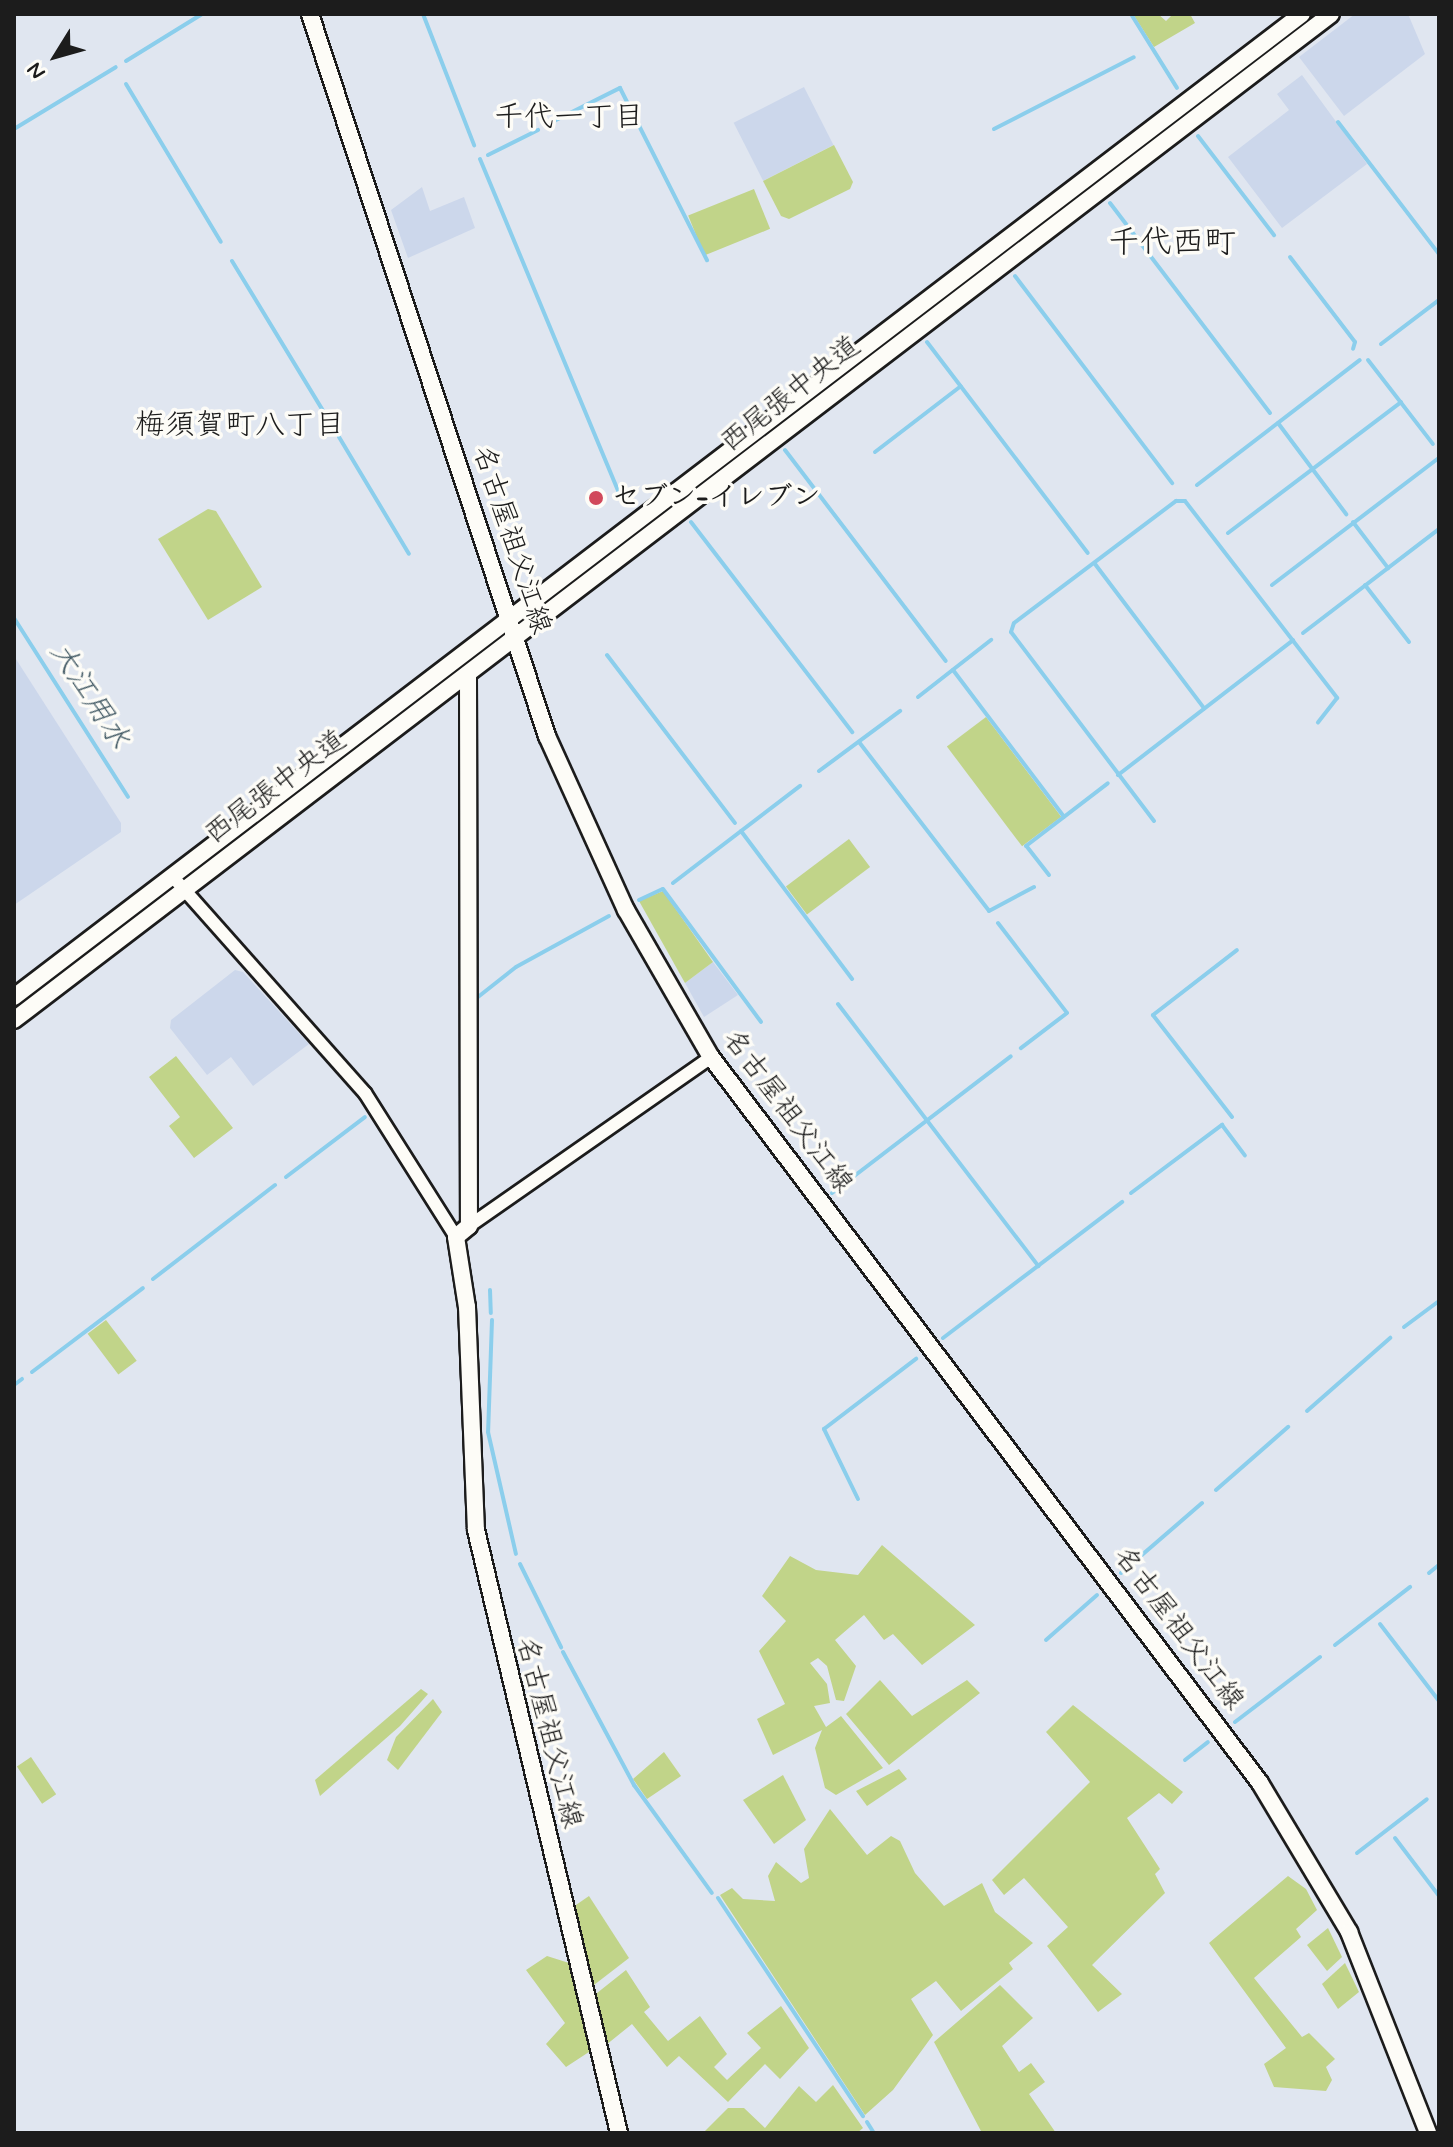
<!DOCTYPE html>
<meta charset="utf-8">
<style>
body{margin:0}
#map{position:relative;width:1453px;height:2147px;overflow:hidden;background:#e0e6f0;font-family:Mynerve,"Klee One",sans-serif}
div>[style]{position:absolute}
.built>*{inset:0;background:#ccd7eb;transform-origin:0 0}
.green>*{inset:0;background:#c1d489;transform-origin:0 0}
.stream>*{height:4px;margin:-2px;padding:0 2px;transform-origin:2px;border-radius:2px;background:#8bceec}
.roads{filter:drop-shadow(2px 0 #1c1c1c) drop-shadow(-2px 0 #1c1c1c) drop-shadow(0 2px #1c1c1c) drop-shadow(0 -2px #1c1c1c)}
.minor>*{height:12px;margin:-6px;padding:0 6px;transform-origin:6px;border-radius:6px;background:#fdfcf7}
.major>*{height:16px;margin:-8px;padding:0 8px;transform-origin:8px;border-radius:8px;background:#fdfcf7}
.dots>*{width:22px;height:22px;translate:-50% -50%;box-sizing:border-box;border:4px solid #fdfcf7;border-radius:50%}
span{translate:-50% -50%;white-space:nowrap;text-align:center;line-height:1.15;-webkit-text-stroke:7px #fdfcf7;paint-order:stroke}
.street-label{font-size:28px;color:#1c1c1c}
.poi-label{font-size:28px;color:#1c1c1c;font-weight:700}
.left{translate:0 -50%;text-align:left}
.neighbourhood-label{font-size:30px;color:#1c1c1c}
.water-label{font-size:30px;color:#435a65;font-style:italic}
.quarter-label{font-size:32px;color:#1c1c1c}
.frame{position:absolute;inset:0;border:16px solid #1c1c1c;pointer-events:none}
.north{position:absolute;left:16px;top:16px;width:80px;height:80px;-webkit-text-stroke:6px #fdfcf7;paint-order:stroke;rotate:233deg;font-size:22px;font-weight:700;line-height:32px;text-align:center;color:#1c1c1c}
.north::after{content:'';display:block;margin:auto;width:28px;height:36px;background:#1c1c1c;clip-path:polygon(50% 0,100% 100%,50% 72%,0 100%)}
</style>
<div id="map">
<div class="built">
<i style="clip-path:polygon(1355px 14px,1408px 14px,1425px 54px,1344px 116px,1299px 57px)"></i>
<i style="clip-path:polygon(1302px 75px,1367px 164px,1282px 228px,1228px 157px,1289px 110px,1277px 94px)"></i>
<i style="left:804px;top:87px;width:65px;height:79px;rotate:63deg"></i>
<i style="clip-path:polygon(422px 187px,430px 211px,464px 197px,475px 228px,408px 258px,391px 210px)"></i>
<i style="clip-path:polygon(14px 656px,121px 823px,121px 832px,14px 905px)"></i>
<i style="clip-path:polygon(713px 962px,738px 995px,704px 1017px,685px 983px)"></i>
<i style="clip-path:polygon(235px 970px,243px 972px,309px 1044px,253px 1086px,231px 1057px,207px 1075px,170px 1028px,171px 1020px)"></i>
</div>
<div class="green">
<i style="clip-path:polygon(1133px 14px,1158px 14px,1166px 21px,1173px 14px,1190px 14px,1195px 23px,1154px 47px)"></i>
<i style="clip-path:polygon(834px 145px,853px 182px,850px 189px,789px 219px,781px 216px,763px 181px)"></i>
<i style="left:754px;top:189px;width:43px;height:71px;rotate:68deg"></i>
<i style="clip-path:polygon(208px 509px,216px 511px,262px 587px,208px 620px,158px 539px)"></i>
<i style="left:986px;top:717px;width:125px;height:49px;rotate:53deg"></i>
<i style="left:849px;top:839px;width:35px;height:79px;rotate:53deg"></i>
<i style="clip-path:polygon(663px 891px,713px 962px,685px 983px,639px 901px)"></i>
<i style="clip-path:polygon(176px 1056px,233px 1128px,194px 1158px,169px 1126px,180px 1117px,149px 1077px)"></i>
<i style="left:106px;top:1320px;width:51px;height:23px;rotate:53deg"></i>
<i style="clip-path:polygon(882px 1545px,975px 1625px,922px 1665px,893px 1634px,884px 1640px,864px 1615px,835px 1640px,856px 1666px,844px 1701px,836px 1700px,827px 1666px,818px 1658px,810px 1663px,827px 1684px,830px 1703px,814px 1706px,826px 1727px,841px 1716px,883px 1768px,836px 1795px,825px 1788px,815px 1748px,822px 1730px,773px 1755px,757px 1719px,785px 1704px,759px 1651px,786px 1621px,762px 1596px,790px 1556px,816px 1570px,858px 1575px)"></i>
<i style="clip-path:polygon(880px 1680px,912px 1716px,967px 1680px,980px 1693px,889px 1765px,846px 1714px)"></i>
<i style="clip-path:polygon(421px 1689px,428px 1694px,400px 1726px,320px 1796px,315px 1780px)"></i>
<i style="clip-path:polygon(433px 1699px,442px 1712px,398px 1770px,387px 1760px,396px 1737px)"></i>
<i style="clip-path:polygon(1073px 1705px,1183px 1792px,1172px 1804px,1159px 1793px,1127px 1818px,1160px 1869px,1155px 1874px,1165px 1893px,1092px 1965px,1122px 1994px,1098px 2012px,1047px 1946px,1068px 1927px,1024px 1878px,1004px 1895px,992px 1880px,1090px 1782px,1046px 1732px)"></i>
<i style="clip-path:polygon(664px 1752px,681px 1776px,647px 1799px,633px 1779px)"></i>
<i style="left:31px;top:1757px;width:45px;height:17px;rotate:56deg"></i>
<i style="clip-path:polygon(899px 1769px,907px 1779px,867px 1806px,856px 1791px)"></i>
<i style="clip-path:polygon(783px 1775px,806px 1820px,774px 1844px,743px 1800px)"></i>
<i style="clip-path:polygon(830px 1809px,867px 1855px,891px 1836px,900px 1841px,915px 1873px,944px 1906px,982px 1883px,995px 1912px,1033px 1943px,1009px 1963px,1013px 1969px,961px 2011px,936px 1981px,911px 1999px,933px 2035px,893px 2090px,865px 2115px,720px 1895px,732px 1888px,743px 1899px,775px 1901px,768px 1876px,776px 1862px,801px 1883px,809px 1878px,804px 1849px)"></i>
<i style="clip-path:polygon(1288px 1876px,1306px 1889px,1317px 1910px,1296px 1929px,1301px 1937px,1254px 1978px,1302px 2037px,1309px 2033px,1335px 2059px,1326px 2067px,1332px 2080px,1326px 2091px,1274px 2087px,1264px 2064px,1286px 2048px,1209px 1943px)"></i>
<i style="clip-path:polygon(589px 1896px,629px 1958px,594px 1985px,573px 1907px)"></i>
<i style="clip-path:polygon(1328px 1928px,1342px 1957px,1327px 1971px,1307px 1945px)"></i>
<i style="clip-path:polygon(547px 1956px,569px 1963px,592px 2050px,566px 2067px,546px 2044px,565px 2023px,526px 1970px)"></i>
<i style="clip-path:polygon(1345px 1963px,1359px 1992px,1338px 2009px,1322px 1984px)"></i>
<i style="clip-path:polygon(626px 1970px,650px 2007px,644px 2012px,668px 2041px,700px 2016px,727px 2054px,714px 2067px,727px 2080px,761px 2048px,747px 2033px,781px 2006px,809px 2048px,780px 2079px,765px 2064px,728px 2102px,679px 2056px,667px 2067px,632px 2024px,606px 2045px,592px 1997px)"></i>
<i style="clip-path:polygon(1000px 1985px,1033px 2018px,1002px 2046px,1019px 2072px,1031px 2063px,1045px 2082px,1029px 2094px,1056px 2133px,982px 2133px,934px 2042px)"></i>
<i style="clip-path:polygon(833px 2085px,863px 2128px,857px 2133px,703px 2133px,728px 2108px,744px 2108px,765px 2128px,799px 2086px,816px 2102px)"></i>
</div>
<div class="stream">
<i style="left:423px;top:14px;width:141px;rotate:68.7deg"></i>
<i style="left:1131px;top:14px;width:87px;rotate:58.1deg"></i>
<i style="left:126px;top:61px;width:89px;rotate:-31.7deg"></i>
<i style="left:126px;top:84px;width:184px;rotate:59deg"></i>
<i style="left:554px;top:121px;width:74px;rotate:-26.6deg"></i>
<i style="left:620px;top:88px;width:193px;rotate:63.2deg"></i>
<i style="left:1338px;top:122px;width:166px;rotate:52.6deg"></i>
<i style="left:14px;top:129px;width:119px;rotate:-31.3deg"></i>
<i style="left:994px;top:129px;width:157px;rotate:-27.2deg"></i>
<i style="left:1198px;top:136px;width:125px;rotate:52.5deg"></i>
<i style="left:488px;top:155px;width:56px;rotate:-26.6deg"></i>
<i style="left:480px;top:159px;width:365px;rotate:67.4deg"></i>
<i style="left:1110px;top:203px;width:264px;rotate:52.7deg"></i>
<i style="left:1290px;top:257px;width:107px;rotate:52.6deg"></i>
<i style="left:1355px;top:342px;width:7px;rotate:106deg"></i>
<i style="left:232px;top:261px;width:183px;rotate:58.7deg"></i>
<i style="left:1015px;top:276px;width:260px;rotate:52.8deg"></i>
<i style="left:927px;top:342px;width:265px;rotate:52.7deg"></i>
<i style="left:1381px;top:344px;width:73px;rotate:-37.2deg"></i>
<i style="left:1368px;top:360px;width:106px;rotate:52.3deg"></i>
<i style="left:1278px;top:423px;width:114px;rotate:53.2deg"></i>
<i style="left:339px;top:437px;width:136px;rotate:59.1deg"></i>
<i style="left:785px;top:450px;width:265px;rotate:52.7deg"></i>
<i style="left:875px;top:452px;width:108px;rotate:-37.5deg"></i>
<i style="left:1197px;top:485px;width:205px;rotate:-37.5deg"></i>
<i style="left:691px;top:522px;width:265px;rotate:52.5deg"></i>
<i style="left:1353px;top:522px;width:58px;rotate:52.7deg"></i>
<i style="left:1228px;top:533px;width:217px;rotate:-37.1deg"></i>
<i style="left:1095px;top:564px;width:181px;rotate:52.9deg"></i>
<i style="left:1272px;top:585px;width:210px;rotate:-37.3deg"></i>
<i style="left:1365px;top:585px;width:72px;rotate:52.3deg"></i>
<i style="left:14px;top:618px;width:212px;rotate:57.5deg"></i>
<i style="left:1303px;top:633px;width:171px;rotate:-37.4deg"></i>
<i style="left:607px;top:655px;width:211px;rotate:52.7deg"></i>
<i style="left:953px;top:670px;width:184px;rotate:52.9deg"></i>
<i style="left:918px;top:697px;width:93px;rotate:-38deg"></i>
<i style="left:859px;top:742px;width:213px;rotate:52.4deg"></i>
<i style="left:989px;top:911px;width:51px;rotate:-28.1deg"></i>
<i style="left:819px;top:771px;width:101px;rotate:-36.5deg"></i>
<i style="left:1118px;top:775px;width:221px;rotate:-37.6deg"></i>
<i style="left:1154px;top:821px;width:237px;rotate:-127.1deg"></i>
<i style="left:1011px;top:632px;width:9px;rotate:-72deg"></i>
<i style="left:1014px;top:623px;width:203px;rotate:-37deg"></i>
<i style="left:1176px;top:501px;width:9px"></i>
<i style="left:1185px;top:501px;width:249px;rotate:52.3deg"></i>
<i style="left:1337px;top:698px;width:31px;rotate:128deg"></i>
<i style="left:741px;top:831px;width:185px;rotate:53.1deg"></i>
<i style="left:1049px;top:875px;width:37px;rotate:-128deg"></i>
<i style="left:1026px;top:846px;width:103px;rotate:-37.5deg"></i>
<i style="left:673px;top:883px;width:160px;rotate:-37.4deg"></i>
<i style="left:639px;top:900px;width:26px;rotate:-25deg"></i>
<i style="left:663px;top:889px;width:165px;rotate:53.6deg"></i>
<i style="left:998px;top:923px;width:113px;rotate:52.5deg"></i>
<i style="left:1067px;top:1013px;width:58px;rotate:142.7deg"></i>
<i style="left:478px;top:997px;width:48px;rotate:-38.3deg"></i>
<i style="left:516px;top:967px;width:106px;rotate:-28.7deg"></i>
<i style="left:838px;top:1004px;width:330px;rotate:52.6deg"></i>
<i style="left:1232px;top:1117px;width:129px;rotate:-127.8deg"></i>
<i style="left:1153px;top:1015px;width:106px;rotate:-37.7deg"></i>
<i style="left:286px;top:1177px;width:99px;rotate:-37.2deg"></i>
<i style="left:832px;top:1193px;width:225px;rotate:-37.4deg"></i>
<i style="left:1131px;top:1193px;width:114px;rotate:-36.8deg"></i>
<i style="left:1222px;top:1125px;width:38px;rotate:53deg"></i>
<i style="left:153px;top:1279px;width:154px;rotate:-37.6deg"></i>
<i style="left:490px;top:1290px;width:23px;rotate:88deg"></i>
<i style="left:492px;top:1320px;width:112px;rotate:92deg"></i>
<i style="left:488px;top:1432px;width:125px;rotate:77.1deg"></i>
<i style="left:1404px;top:1327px;width:44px;rotate:-36.6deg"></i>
<i style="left:943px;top:1338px;width:225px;rotate:-37.2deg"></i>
<i style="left:32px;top:1372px;width:139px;rotate:-37.1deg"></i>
<i style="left:14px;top:1385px;width:10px;rotate:-37deg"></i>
<i style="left:1307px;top:1411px;width:111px;rotate:-41.3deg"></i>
<i style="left:1216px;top:1490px;width:96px;rotate:-41.2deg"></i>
<i style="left:858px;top:1499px;width:78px;rotate:-115.9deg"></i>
<i style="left:824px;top:1429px;width:116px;rotate:-37.3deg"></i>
<i style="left:520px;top:1564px;width:93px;rotate:63.7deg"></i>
<i style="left:1121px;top:1573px;width:107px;rotate:-40.8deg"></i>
<i style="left:1429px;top:1573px;width:13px;rotate:-39deg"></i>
<i style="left:1380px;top:1624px;width:97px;rotate:52.5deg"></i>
<i style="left:1046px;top:1640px;width:68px;rotate:-41.4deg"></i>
<i style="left:1335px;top:1645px;width:95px;rotate:-37.7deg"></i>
<i style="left:563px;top:1652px;width:151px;rotate:61.9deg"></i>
<i style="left:634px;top:1785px;width:133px;rotate:54.2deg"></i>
<i style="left:1235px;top:1722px;width:107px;rotate:-37.4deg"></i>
<i style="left:1185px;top:1760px;width:29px;rotate:-38deg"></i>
<i style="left:1395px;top:1838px;width:73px;rotate:52.8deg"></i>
<i style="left:1357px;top:1853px;width:88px;rotate:-37.6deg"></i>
<i style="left:718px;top:1898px;width:262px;rotate:56.4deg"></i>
<i style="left:867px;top:2122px;width:13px;rotate:58deg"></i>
</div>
<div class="roads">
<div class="minor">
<i style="left:173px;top:877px;width:289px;rotate:48.4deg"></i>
<i style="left:365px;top:1093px;width:170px;rotate:57.7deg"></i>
<i style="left:469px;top:1226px;width:295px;rotate:-34.9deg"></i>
</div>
<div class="major">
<i style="left:310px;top:14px;width:760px;rotate:71.83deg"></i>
<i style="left:547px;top:736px;width:191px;rotate:65.6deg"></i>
<i style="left:626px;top:910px;width:170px;rotate:60deg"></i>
<i style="left:711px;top:1057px;width:910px;rotate:52.9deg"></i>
<i style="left:1260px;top:1783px;width:174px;rotate:59.1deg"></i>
<i style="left:1349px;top:1932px;width:216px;rotate:68.5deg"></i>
<i style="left:468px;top:674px;width:552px;rotate:89.9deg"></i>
<i style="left:469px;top:1226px;width:17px;rotate:140deg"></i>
<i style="left:456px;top:1237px;width:71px;rotate:81.1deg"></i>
<i style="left:467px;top:1307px;width:223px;rotate:87.7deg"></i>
<i style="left:476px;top:1530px;width:620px;rotate:76.66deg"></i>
<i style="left:14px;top:997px;width:1620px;rotate:-37.35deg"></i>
<i style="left:14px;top:1020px;width:1657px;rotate:-37.37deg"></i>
</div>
</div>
<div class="dots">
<i style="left:596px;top:498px;background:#d1495b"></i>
</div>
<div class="street-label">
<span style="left:791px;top:395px;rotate:-38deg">西尾張中央道</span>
<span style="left:511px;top:540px;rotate:72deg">名古屋祖父江線</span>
<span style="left:276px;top:788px;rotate:-37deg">西尾張中央道</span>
<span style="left:787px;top:1112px;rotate:53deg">名古屋祖父江線</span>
<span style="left:1178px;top:1629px;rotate:53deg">名古屋祖父江線</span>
<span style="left:548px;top:1733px;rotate:76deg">名古屋祖父江線</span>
</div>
<div class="poi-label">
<span class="left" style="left:612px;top:498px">セブン-イレブン</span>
</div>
<div class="neighbourhood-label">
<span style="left:569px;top:118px">千代一丁目</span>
<span style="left:240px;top:426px">梅須賀町八丁目</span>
</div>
<div class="water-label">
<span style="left:89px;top:696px;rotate:57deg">大江用水</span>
</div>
<div class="quarter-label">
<span style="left:1172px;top:243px">千代西町</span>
</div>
<div class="frame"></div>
<div class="north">N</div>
</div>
